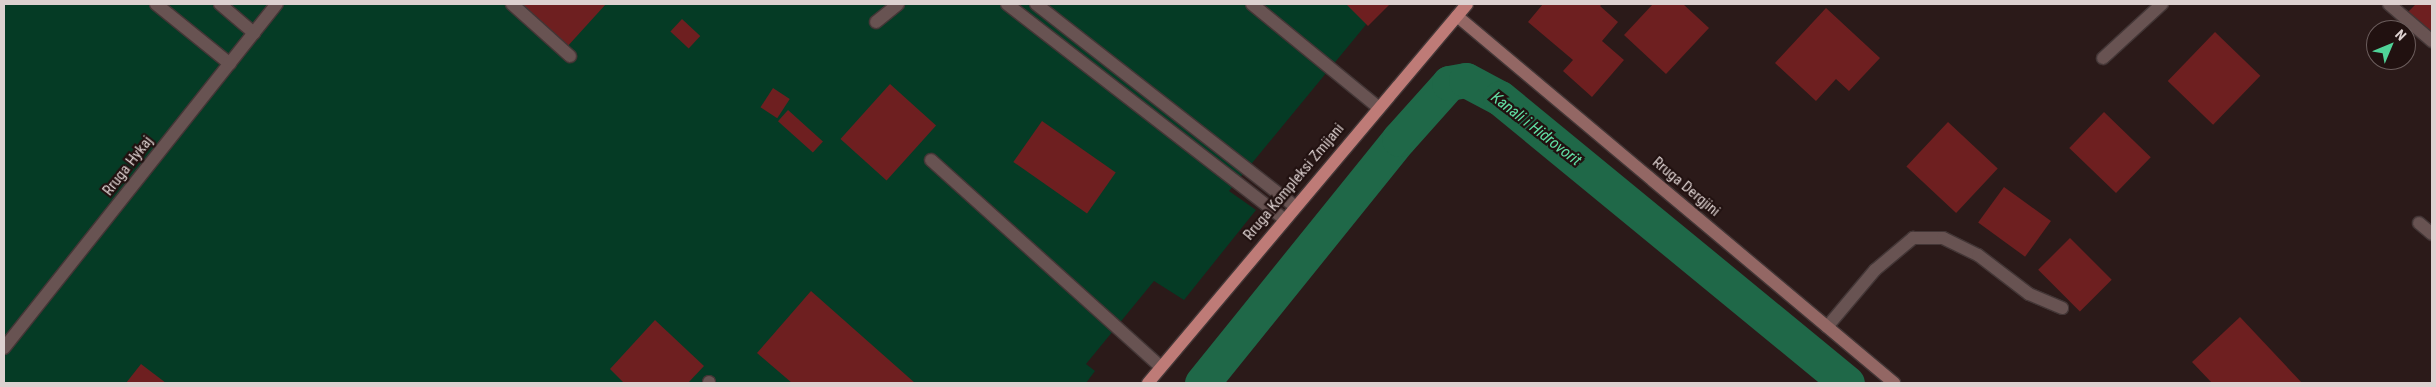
<!DOCTYPE html>
<style>
body{margin:0}
#map{position:relative;width:2436px;height:387px;overflow:hidden;background:#2b1a19;font-family:"Roboto Condensed",sans-serif}
div>[style]{position:absolute}
.green>*{inset:0;background:#053b25}
.canal>*{height:35px;margin:-17.5px;padding:0 17.5px;transform-origin:17.5px;border-radius:17.5px;background:#1f6848}
.building>*{inset:0;background:#6e1f20;transform-origin:0 0}
.roads{filter:drop-shadow(1px 0 #433636) drop-shadow(-1px 0 #433636) drop-shadow(0 1px #433636) drop-shadow(0 -1px #433636)}
.lane>*{height:12px;margin:-6px;padding:0 6px;transform-origin:6px;border-radius:6px;background:#685352}
.street>*{height:12px;margin:-6px;padding:0 6px;transform-origin:6px;border-radius:6px;background:#685352}
.secondary>*{height:12px;margin:-6px;padding:0 6px;transform-origin:6px;border-radius:6px;background:#936764}
.primary>*{height:12px;margin:-6px;padding:0 6px;transform-origin:6px;border-radius:6px;background:#be7b77}
span{translate:-50% -50%;white-space:nowrap;text-align:center;line-height:1.15;-webkit-text-stroke:4.5px #211110;paint-order:stroke}
.street-label{font-size:15px;color:#ddd1d0}
.water-label{font-size:16px;color:#60dea3;font-style:italic}
.frame{position:absolute;inset:0;border:5px solid #ddd1d0;pointer-events:none}
.north{position:absolute;left:2366px;top:20px;width:50px;height:50px;box-sizing:border-box;background:#211110;border:1px solid #6c5e5d;border-radius:50%;rotate:45deg;font-size:14px;font-weight:700;line-height:20px;text-align:center;color:#ddd1d0}
.north::after{content:'';display:block;margin:auto;width:18px;height:22px;background:#50d398;clip-path:polygon(50% 0,100% 100%,50% 72%,0 100%)}
</style>
<div id="map">
<div class="green">
<i style="clip-path:polygon(4px 4px,1383px 4px,1229px 191px,1256px 210px,1184px 300px,1154px 281px,1086px 364px,1095px 371px,1086px 383px,4px 383px)"></i>
</div>
<div class="canal">
<i style="left:1202px;top:383px;width:314px;rotate:-51.1deg"></i>
<i style="left:1399px;top:139px;width:75px;rotate:-48.2deg"></i>
<i style="left:1449px;top:83px;width:17px;rotate:-10deg"></i>
<i style="left:1466px;top:80px;width:38px;rotate:28deg"></i>
<i style="left:1500px;top:98px;width:449px;rotate:39.4deg"></i>
</div>
<div class="building">
<i style="clip-path:polygon(517px 4px,606px 4px,566px 48px)"></i>
<i style="clip-path:polygon(1346px 4px,1390px 4px,1368px 26px)"></i>
<i style="clip-path:polygon(1543px 4px,1602px 4px,1600px 6px,1618px 22px,1602px 41px,1624px 60px,1592px 97px,1563px 71px,1573px 60px,1528px 22px)"></i>
<i style="clip-path:polygon(1653px 4px,1683px 4px,1709px 28px,1666px 74px,1624px 35px)"></i>
<i style="clip-path:polygon(2416px 4px,2432px 4px,2432px 37px,2407px 13px)"></i>
<i style="clip-path:polygon(1826px 8px,1880px 58px,1849px 91px,1836px 79px,1816px 101px,1775px 63px)"></i>
<i style="left:682px;top:19px;width:25px;height:17px;rotate:43deg"></i>
<i style="left:2215px;top:32px;width:63px;height:68px;rotate:44deg"></i>
<i style="left:890px;top:84px;width:62px;height:74px;rotate:42deg"></i>
<i style="left:773px;top:88px;width:20px;height:23px;rotate:33deg"></i>
<i style="left:788px;top:110px;width:47px;height:15px;rotate:42deg"></i>
<i style="left:2104px;top:112px;width:65px;height:50px;rotate:44deg"></i>
<i style="left:1042px;top:121px;width:90px;height:50px;rotate:35deg"></i>
<i style="left:1948px;top:122px;width:68px;height:61px;rotate:43deg"></i>
<i style="left:2004px;top:187px;width:58px;height:44px;rotate:36deg"></i>
<i style="left:2070px;top:238px;width:59px;height:45px;rotate:45deg"></i>
<i style="clip-path:polygon(811px 291px,915px 383px,792px 383px,757px 353px)"></i>
<i style="clip-path:polygon(2240px 317px,2302px 383px,2212px 383px,2192px 362px)"></i>
<i style="clip-path:polygon(655px 320px,704px 366px,688px 383px,624px 383px,610px 369px)"></i>
<i style="clip-path:polygon(141px 364px,166px 383px,126px 383px)"></i>
</div>
<div class="roads">
<div class="lane">
<i style="left:156px;top:4px;width:95px;rotate:39deg"></i>
<i style="left:220px;top:4px;width:45px;rotate:40.5deg"></i>
<i style="left:512px;top:4px;width:78px;rotate:41.9deg"></i>
<i style="left:1007px;top:4px;width:351px;rotate:37.8deg"></i>
<i style="left:1036px;top:4px;width:328px;rotate:38deg"></i>
<i style="left:1252px;top:4px;width:163px;rotate:39.3deg"></i>
<i style="left:876px;top:22px;width:28px;rotate:-39deg"></i>
<i style="left:931px;top:160px;width:309px;rotate:42deg"></i>
<i style="left:1827px;top:327px;width:75px;rotate:-49.9deg"></i>
<i style="left:1875px;top:270px;width:50px;rotate:-40.1deg"></i>
<i style="left:1913px;top:238px;width:30px"></i>
<i style="left:1943px;top:238px;width:39px;rotate:26deg"></i>
<i style="left:1978px;top:255px;width:64px;rotate:37.4deg"></i>
<i style="left:2029px;top:294px;width:36px;rotate:23deg"></i>
<i style="left:709px;top:383px;width:1px;rotate:-90deg"></i>
</div>
<div class="street">
<i style="left:2389px;top:4px;width:57px;rotate:40.7deg"></i>
<i style="left:2103px;top:58px;width:80px;rotate:-42.5deg"></i>
<i style="left:2419px;top:223px;width:17px;rotate:40deg"></i>
<i style="left:4px;top:348px;width:439px;rotate:-51.6deg"></i>
</div>
<div class="secondary">
<i style="left:1457px;top:16px;width:571px;rotate:40.02deg"></i>
</div>
<div class="primary">
<i style="left:1148px;top:383px;width:495px;rotate:-49.9deg"></i>
</div>
</div>
<div class="street-label">
<span style="left:128px;top:166px;rotate:-52deg">Rruga Hykaj</span>
<span style="left:1294px;top:182px;rotate:-50deg">Rruga Kompleksi Zmijani</span>
<span style="left:1686px;top:187px;rotate:40deg">Rruga Dergjini</span>
</div>
<div class="water-label">
<span style="left:1536px;top:129px;rotate:38deg">Kanali i Hidrovorit</span>
</div>
<div class="frame"></div>
<div class="north">N</div>
</div>
